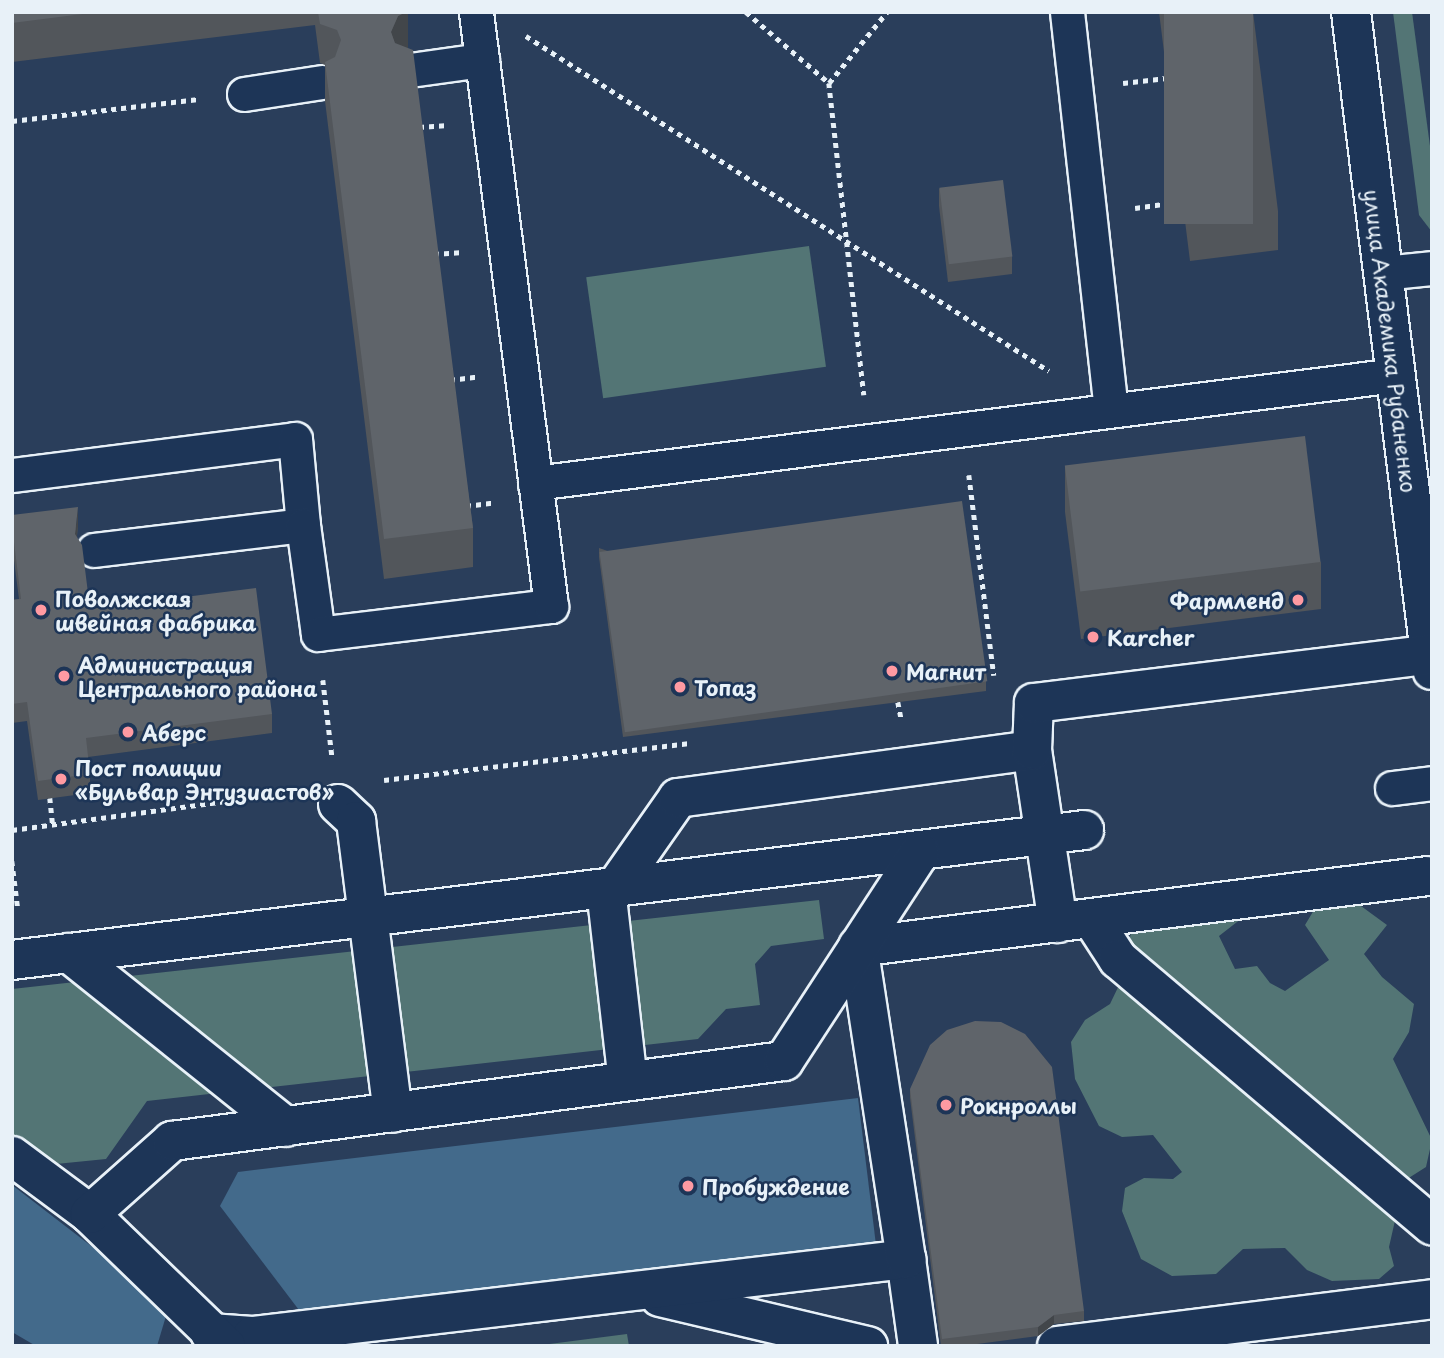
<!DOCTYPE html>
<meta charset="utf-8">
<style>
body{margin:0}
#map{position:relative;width:1444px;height:1358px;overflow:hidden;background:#2a3e5b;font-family:"Playpen Sans",sans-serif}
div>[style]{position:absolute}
.green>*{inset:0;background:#537575;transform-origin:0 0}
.water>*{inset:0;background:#436a8b}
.path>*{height:4.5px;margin-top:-2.25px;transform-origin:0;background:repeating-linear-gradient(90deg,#e8f1f8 0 5px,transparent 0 10px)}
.roads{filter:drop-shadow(2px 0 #e8f1f8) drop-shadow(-2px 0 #e8f1f8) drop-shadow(0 2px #e8f1f8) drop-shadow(0 -2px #e8f1f8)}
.lane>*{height:33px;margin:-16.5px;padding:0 16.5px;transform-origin:16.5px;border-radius:16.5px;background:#1d3557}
.street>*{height:38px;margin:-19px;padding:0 19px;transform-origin:19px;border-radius:19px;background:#1d3557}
.wall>*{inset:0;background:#52565b}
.shaded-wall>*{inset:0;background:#42464a}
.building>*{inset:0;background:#5f646a;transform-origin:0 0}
.dots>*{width:19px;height:19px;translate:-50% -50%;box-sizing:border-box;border:4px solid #1d3557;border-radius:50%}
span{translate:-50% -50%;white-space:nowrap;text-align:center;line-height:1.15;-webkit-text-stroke:5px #1d3557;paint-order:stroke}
.street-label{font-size:21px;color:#e8f1f8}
.poi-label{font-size:21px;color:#e8f1f8;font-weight:700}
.left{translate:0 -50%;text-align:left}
.right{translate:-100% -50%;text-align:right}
.frame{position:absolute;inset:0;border:14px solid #e8f1f8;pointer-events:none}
</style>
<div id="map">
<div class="green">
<i style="clip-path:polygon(1393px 12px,1412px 12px,1432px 161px,1432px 232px,1419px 215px)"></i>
<i style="left:809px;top:246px;width:122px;height:225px;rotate:82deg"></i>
<i style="clip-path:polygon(1350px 898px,1387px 925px,1364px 954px,1382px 977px,1414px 1004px,1409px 1032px,1393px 1059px,1432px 1140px,1426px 1167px,1404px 1181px,1389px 1247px,1394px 1266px,1379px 1279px,1332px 1281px,1307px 1270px,1285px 1248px,1243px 1249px,1216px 1274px,1172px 1276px,1141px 1259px,1122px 1211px,1125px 1188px,1144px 1178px,1173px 1179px,1182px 1172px,1153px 1135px,1122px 1137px,1099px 1126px,1075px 1079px,1071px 1042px,1085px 1020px,1110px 1004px,1122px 979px,1132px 927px,1246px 915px,1219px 936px,1235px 969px,1257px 966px,1270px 983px,1285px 991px,1329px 960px,1305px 925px,1314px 910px,1330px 899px)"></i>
<i style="clip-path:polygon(819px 900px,824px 939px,771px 946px,755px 964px,760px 1005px,726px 1009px,698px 1039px,147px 1101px,106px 1159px,46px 1165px,12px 1140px,12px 989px)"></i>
<i style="clip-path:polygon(627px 1334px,629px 1346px,534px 1346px)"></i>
</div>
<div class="water">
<i style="clip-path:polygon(858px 1098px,876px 1245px,302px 1314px,220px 1206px,238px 1172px)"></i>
<i style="clip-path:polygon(12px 1185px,169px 1306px,157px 1346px,36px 1346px,12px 1332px)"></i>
</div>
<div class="path">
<i style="left:746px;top:12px;width:109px;rotate:40.5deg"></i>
<i style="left:829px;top:83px;width:314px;rotate:83.6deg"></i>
<i style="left:526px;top:36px;width:621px;rotate:32.64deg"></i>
<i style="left:829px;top:83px;width:92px;rotate:-50.8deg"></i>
<i style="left:1123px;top:83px;width:44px;rotate:-6.5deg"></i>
<i style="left:12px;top:121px;width:188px;rotate:-6.7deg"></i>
<i style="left:419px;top:127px;width:26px;rotate:-4deg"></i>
<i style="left:1135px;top:208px;width:49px;rotate:-8.3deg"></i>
<i style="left:434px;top:254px;width:26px;rotate:-4deg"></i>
<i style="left:450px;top:380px;width:26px;rotate:-7deg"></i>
<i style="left:969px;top:475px;width:202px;rotate:82.9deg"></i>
<i style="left:466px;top:506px;width:26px;rotate:-7deg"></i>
<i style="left:323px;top:680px;width:76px;rotate:83.2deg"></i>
<i style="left:898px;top:702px;width:16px;rotate:79deg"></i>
<i style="left:384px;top:780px;width:306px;rotate:-6.9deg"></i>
<i style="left:50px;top:798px;width:27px;rotate:84deg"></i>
<i style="left:12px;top:830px;width:283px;rotate:-7.7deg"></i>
<i style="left:12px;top:861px;width:48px;rotate:82.9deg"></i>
</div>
<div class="roads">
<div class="lane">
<i style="left:1067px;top:12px;width:400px;rotate:83.7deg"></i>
<i style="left:410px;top:70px;width:73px;rotate:-7.9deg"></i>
<i style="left:244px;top:94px;width:79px;rotate:-8.7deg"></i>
<i style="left:1383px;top:273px;width:49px;rotate:-5.8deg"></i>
<i style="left:12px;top:475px;width:285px;rotate:-7.2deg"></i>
<i style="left:295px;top:439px;width:86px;rotate:84.7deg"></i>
<i style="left:535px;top:483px;width:868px;rotate:-7.15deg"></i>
<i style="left:94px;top:550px;width:210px;rotate:-6.8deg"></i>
<i style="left:303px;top:525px;width:110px;rotate:82.2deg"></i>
<i style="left:318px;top:634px;width:235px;rotate:-6.9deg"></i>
<i style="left:551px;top:606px;width:599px;rotate:-97.2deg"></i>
<i style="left:1392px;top:788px;width:40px;rotate:-7.1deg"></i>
</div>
<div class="street">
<i style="left:1351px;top:12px;width:663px;rotate:82.98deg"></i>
<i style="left:1032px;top:750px;width:175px;rotate:81.5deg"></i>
<i style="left:338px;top:804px;width:25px;rotate:43deg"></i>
<i style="left:356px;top:821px;width:294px;rotate:82.8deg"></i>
<i style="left:615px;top:888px;width:110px;rotate:-55deg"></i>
<i style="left:678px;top:798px;width:357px;rotate:-7.7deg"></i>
<i style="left:1032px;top:750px;width:47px;rotate:-87.6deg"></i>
<i style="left:1034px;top:703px;width:401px;rotate:-7deg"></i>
<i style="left:606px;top:889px;width:193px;rotate:83.5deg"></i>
<i style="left:1092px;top:919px;width:48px;rotate:57deg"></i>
<i style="left:1118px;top:959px;width:412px;rotate:40.3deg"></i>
<i style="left:69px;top:953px;width:278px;rotate:38.7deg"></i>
<i style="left:12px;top:960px;width:1080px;rotate:-6.91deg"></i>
<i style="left:12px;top:1156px;width:97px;rotate:36.6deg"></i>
<i style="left:906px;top:1259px;width:88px;rotate:82.1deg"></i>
<i style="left:660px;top:1297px;width:214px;rotate:13.3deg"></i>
<i style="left:210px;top:1333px;width:42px;rotate:4.1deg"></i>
<i style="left:252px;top:1336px;width:659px;rotate:-6.71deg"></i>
<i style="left:906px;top:1259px;width:316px;rotate:-98.7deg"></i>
<i style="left:858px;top:947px;width:574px;rotate:-7.1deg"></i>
<i style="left:226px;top:1346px;width:190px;rotate:-135.9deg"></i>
<i style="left:90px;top:1214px;width:110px;rotate:-41.7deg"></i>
<i style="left:172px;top:1141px;width:617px;rotate:-7.45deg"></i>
<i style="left:784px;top:1061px;width:249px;rotate:-56.9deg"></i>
<i style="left:1057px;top:1346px;width:378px;rotate:-7.1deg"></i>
</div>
</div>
<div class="wall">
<i style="clip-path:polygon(12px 12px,408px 12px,408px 48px,473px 528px,473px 567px,384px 579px,325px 101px,325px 65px,320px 63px,315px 25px,12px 62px)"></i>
<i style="clip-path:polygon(1159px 12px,1253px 12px,1278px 211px,1278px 250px,1190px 261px)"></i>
<i style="clip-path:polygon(939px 188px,1012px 256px,1012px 274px,948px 282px,939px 206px)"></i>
<i style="clip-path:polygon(1065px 466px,1321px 562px,1321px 609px,1081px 639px,1065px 512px)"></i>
<i style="clip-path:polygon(12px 515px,78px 526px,77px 536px,90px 609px,272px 714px,272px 733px,88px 757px,90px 774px,90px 793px,38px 800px,27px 721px,12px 723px,12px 600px,19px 599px,12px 545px)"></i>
<i style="clip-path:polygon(599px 548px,986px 681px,986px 691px,623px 737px,599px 557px)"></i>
<i style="clip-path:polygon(910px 1089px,1084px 1311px,1084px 1321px,1054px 1324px,1038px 1336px,962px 1346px,941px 1346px,910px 1098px)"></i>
</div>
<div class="shaded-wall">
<i style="clip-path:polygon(406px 12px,408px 12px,408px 51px,398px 55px,391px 32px,398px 16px)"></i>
<i style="clip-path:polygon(78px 507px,78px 526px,75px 553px,75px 534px)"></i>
<i style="clip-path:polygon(1054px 1315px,1054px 1324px,1038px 1336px,1038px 1327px)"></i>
</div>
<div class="building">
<i style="clip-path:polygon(12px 12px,98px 12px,12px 23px)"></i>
<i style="clip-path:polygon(318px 12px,406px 12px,398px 16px,391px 32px,395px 43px,413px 50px,473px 528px,384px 539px,325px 62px,335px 57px,341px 40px,337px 30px,320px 24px)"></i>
<i style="left:1164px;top:12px;width:89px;height:212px"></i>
<i style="left:1003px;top:180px;width:77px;height:64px;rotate:83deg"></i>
<i style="left:1305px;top:436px;width:127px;height:242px;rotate:83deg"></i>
<i style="left:962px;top:501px;width:182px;height:366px;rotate:82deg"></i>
<i style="clip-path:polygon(78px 507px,75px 534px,82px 545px,90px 609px,256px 588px,272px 714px,86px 738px,90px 774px,38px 781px,27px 702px,12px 704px,12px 600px,21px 599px,12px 526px,12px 515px)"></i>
<i style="clip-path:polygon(975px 1021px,1001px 1022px,1025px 1034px,1052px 1067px,1084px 1311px,1054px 1315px,1038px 1327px,942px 1339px,910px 1089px,930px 1045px,947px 1030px)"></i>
</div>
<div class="dots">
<i style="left:1298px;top:600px;background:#ff9aa2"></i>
<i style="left:41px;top:610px;background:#ff9aa2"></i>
<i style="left:1093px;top:637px;background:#ff9aa2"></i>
<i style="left:892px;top:671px;background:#ff9aa2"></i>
<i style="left:64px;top:676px;background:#ff9aa2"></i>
<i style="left:680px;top:687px;background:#ff9aa2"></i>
<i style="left:128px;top:732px;background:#ff9aa2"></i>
<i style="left:61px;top:779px;background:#ff9aa2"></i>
<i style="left:946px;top:1105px;background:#ff9aa2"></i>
<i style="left:688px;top:1186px;background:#ff9aa2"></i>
</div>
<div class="street-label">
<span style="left:1391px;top:341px;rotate:83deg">улица Академика Рубаненко</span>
</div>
<div class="poi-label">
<span class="left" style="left:55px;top:610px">Поволжская<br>швейная фабрика</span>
<span class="right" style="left:1284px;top:600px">Фармленд</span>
<span class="left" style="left:1107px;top:637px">Karcher</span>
<span class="left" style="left:78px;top:676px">Администрация<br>Центрального района</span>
<span class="left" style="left:906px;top:671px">Магнит</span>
<span class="left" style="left:694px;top:687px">Топаз</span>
<span class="left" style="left:142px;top:732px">Аберс</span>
<span class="left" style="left:75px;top:779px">Пост полиции<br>«Бульвар Энтузиастов»</span>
<span class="left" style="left:960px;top:1105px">Рокнроллы</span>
<span class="left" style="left:702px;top:1186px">Пробуждение</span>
</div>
<div class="frame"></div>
</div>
